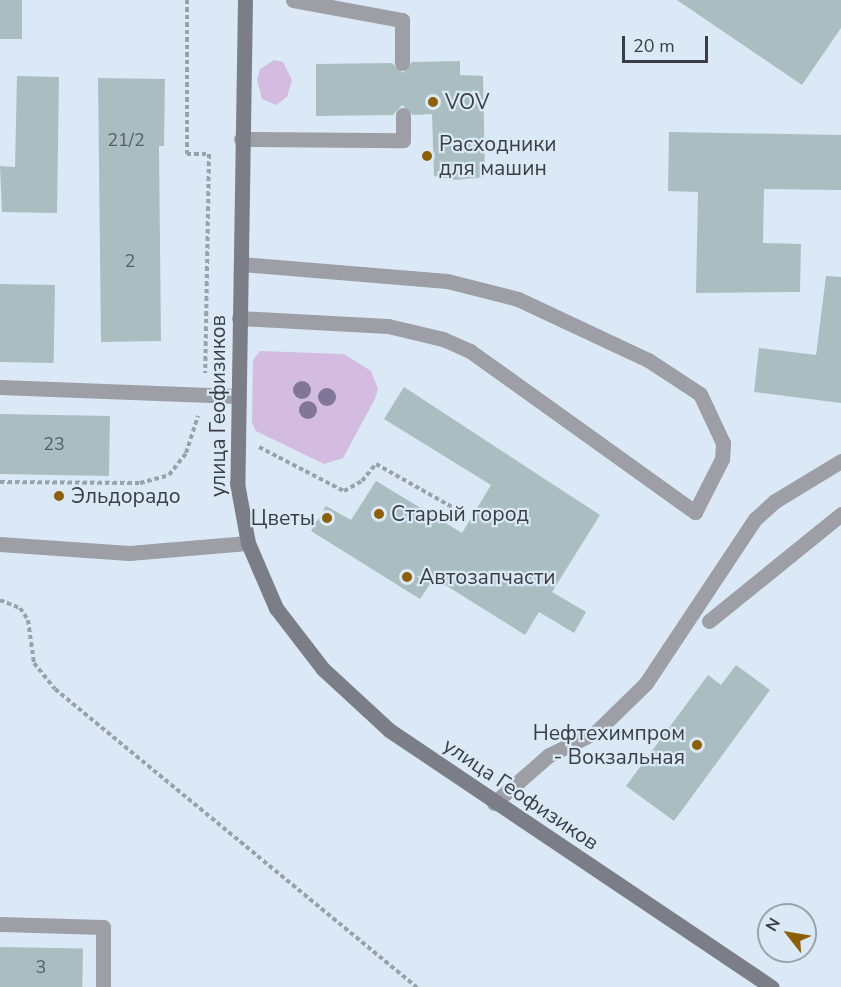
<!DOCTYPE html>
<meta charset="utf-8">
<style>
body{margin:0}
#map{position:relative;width:841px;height:987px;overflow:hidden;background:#dae9f5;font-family:"Nunito Sans",sans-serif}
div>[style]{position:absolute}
.green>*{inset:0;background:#d3bce0}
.building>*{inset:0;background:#aabec2;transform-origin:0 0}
.path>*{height:4px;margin-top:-2px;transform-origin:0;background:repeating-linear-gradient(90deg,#97a2ab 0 4.5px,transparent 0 7.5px)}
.lane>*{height:15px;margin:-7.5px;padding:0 7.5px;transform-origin:7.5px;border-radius:7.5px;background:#9e9fa6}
.street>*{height:15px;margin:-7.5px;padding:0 7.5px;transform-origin:7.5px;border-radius:7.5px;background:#9e9fa6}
.secondary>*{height:15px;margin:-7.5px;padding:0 7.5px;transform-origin:7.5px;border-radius:7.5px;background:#7b7d87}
.trees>*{width:18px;height:18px;margin:-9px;border-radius:50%;background:#827698}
.dots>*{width:16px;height:16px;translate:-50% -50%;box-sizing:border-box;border:3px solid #dae9f5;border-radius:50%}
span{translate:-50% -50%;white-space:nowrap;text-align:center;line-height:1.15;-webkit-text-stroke:4.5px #dae9f5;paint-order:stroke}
.number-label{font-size:18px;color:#545e63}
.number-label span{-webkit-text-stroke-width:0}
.poi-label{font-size:21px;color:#383e43}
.left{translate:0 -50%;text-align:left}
.right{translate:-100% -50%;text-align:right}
.street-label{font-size:21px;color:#383e43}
.north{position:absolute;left:757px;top:903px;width:60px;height:60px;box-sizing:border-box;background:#dae9f5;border:2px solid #99a5ae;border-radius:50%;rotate:301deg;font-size:16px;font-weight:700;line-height:24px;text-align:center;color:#383e43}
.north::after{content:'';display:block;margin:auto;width:21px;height:27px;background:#8d5f07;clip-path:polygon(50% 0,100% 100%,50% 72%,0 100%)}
.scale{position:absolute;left:622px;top:36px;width:86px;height:27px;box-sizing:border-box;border:3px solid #383e43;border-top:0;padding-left:8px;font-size:18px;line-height:21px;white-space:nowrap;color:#383e43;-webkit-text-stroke:4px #dae9f5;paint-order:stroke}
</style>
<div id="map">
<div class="green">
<i style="clip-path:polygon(274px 60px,283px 62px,292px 80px,287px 97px,276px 105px,262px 99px,257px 79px,260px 69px)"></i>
<i style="clip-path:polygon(260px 351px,344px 354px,371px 371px,378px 389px,375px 399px,343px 458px,324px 464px,256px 431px,252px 423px,253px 360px)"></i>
</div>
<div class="building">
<i style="left:0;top:0;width:22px;height:39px"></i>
<i style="clip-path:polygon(677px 0,841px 0,841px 28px,802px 85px)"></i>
<i style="clip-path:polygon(460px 61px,460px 75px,483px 76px,485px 177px,455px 180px,434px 176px,432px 114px,413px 115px,402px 105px,393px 115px,316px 116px,316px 64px,392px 63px,403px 73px,412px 62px)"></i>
<i style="clip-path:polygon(17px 76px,59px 77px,57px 213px,2px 212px,0 166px,15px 167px)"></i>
<i style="clip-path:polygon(98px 78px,165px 79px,164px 146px,159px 146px,161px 341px,101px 342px)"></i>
<i style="clip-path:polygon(669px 132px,841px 135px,841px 190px,764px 189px,763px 243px,801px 244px,800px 292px,696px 293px,698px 192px,668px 191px)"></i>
<i style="clip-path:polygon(826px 276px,841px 277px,841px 403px,754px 392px,759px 348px,816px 355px)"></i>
<i style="left:0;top:284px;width:55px;height:78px;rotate:1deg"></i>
<i style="clip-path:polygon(404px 387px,600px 515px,552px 592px,586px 612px,574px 633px,539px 612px,525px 635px,434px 578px,420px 599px,311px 531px,326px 506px,351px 520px,376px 481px,462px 533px,491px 485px,384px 419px)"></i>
<i style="left:0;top:414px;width:110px;height:60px;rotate:1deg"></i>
<i style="clip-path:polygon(736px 665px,770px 690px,674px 821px,626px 786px,708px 675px,721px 685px)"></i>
<i style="left:0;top:947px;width:83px;height:40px;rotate:1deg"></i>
</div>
<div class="path">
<i style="left:187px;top:0;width:154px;rotate:90deg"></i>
<i style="left:187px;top:154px;width:22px"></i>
<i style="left:209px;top:154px;width:219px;rotate:91deg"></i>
<i style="left:259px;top:447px;width:96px;rotate:27.4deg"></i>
<i style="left:344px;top:491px;width:21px;rotate:-29deg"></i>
<i style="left:362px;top:481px;width:22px;rotate:-51deg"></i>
<i style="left:376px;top:464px;width:95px;rotate:29.5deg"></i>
<i style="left:0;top:482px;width:140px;rotate:0.4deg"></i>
<i style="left:140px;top:483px;width:30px;rotate:-15deg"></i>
<i style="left:169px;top:475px;width:28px;rotate:-52deg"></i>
<i style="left:186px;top:453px;width:39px;rotate:-72deg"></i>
<i style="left:0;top:600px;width:22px;rotate:22deg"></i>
<i style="left:20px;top:608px;width:14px;rotate:56deg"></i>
<i style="left:28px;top:620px;width:43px;rotate:82.1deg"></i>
<i style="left:34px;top:663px;width:33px;rotate:51deg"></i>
<i style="left:55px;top:689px;width:469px;rotate:39.5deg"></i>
</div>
<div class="lane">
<i style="left:293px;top:0;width:111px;rotate:10.4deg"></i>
<i style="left:402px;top:20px;width:43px;rotate:90deg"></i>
<i style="left:241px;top:139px;width:162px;rotate:0.4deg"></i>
<i style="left:403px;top:140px;width:25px;rotate:-90deg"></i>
<i style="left:239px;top:318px;width:149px;rotate:3.1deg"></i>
<i style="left:388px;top:326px;width:57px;rotate:13.3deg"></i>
<i style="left:443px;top:339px;width:30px;rotate:24deg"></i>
<i style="left:470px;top:351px;width:277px;rotate:35.6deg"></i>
<i style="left:695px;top:512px;width:59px;rotate:-63deg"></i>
<i style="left:722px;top:459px;width:16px;rotate:-86deg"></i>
<i style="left:723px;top:443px;width:54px;rotate:-115.1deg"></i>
<i style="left:700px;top:394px;width:62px;rotate:-146.8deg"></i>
<i style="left:648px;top:360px;width:144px;rotate:-154.9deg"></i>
<i style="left:518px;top:299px;width:73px;rotate:-165.8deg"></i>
<i style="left:447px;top:281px;width:207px;rotate:-175.3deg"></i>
<i style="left:0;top:387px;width:236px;rotate:2.2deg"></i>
<i style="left:494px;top:803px;width:73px;rotate:-41.1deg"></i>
<i style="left:549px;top:755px;width:52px;rotate:-26.1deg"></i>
<i style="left:596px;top:732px;width:70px;rotate:-44.4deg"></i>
<i style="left:646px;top:683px;width:197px;rotate:-56.4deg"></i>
<i style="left:755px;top:519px;width:27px;rotate:-42deg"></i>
<i style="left:775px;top:501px;width:77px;rotate:-31.2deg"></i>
<i style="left:0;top:924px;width:103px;rotate:1.7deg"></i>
<i style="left:103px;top:927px;width:60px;rotate:90deg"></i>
</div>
<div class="street">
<i style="left:0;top:544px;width:129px;rotate:4deg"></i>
<i style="left:129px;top:553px;width:119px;rotate:-4.8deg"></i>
<i style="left:709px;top:621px;width:170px;rotate:-39deg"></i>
</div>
<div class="secondary">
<i style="left:245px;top:0;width:483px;rotate:90.9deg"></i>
<i style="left:237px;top:483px;width:61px;rotate:79.6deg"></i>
<i style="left:248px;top:543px;width:71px;rotate:66.7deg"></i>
<i style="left:276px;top:608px;width:77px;rotate:52.4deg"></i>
<i style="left:323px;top:669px;width:90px;rotate:42.7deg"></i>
<i style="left:389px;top:730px;width:461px;rotate:33.9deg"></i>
</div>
<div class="trees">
<i style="left:302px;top:390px"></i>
<i style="left:327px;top:397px"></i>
<i style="left:308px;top:410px"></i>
</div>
<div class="dots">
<i style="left:433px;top:102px;background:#8d5f07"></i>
<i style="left:427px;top:156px;background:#8d5f07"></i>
<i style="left:59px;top:496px;background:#8d5f07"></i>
<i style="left:379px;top:514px;background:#8d5f07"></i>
<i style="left:327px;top:518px;background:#8d5f07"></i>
<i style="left:407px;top:577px;background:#8d5f07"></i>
<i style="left:697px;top:745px;background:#8d5f07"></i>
</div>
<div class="number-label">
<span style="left:126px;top:140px">21/2</span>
<span style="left:130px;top:261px">2</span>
<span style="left:54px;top:444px">23</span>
<span style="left:41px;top:967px">3</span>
</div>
<div class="poi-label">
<span class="left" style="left:445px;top:102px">VOV</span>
<span class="left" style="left:439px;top:156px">Расходники<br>для машин</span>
<span class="left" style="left:71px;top:496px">Эльдорадо</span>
<span class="left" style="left:391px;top:514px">Старый город</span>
<span class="right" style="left:315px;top:518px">Цветы</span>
<span class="left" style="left:419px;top:577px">Автозапчасти</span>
<span class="right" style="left:685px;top:745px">Нефтехимпром<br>- Вокзальная</span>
</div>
<div class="street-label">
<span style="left:218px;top:406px;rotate:-90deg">улица Геофизиков</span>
<span style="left:521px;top:794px;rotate:34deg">улица Геофизиков</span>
</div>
<div class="north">N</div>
<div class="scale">20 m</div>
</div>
